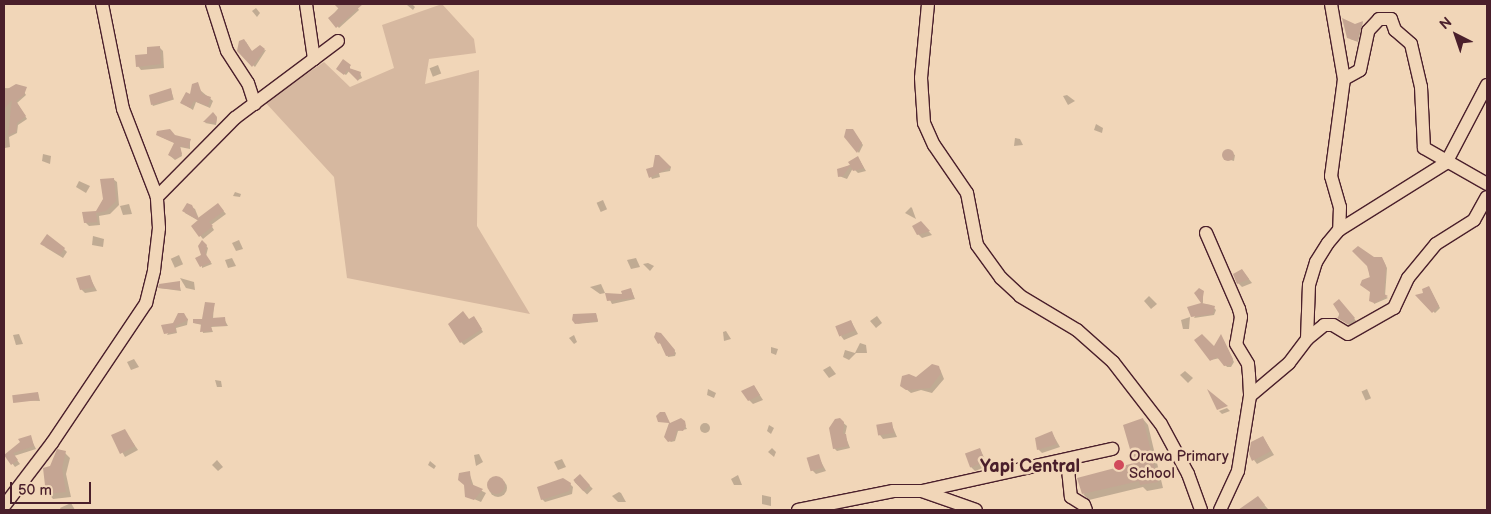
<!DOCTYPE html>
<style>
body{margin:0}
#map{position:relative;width:1491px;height:514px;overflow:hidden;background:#f1d6b8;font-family:"Balsamiq Sans",sans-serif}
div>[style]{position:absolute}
.green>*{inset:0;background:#d6b8a0}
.shadow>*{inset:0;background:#0003;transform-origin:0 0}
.round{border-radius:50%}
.building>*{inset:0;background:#c5a593;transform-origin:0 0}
.roads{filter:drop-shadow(1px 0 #4a1f2b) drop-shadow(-1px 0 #4a1f2b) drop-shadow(0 1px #4a1f2b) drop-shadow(0 -1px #4a1f2b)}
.street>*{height:12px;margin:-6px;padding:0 6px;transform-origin:6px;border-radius:6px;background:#f1d6b8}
.dots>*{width:14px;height:14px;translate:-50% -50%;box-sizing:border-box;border:2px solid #f1d6b8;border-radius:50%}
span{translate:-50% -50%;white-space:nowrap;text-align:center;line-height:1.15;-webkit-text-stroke:5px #f1d6b8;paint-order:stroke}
.poi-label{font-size:15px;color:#4a1f2b}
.left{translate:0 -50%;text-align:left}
.quarter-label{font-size:18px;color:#4a1f2b;font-weight:700}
.frame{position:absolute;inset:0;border:5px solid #4a1f2b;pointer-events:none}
.north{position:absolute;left:1431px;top:10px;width:50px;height:50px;-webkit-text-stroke:4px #f1d6b8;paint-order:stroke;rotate:319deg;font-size:14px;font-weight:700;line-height:20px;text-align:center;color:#4a1f2b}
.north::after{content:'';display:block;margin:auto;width:18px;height:22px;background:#4a1f2b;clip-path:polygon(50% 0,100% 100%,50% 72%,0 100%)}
.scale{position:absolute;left:10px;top:482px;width:81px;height:22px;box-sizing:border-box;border:2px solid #4a1f2b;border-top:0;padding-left:6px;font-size:15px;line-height:18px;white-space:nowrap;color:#4a1f2b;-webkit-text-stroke:4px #f1d6b8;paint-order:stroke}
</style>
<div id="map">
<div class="green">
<i style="clip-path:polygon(442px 4px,474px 39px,476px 53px,429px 59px,425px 84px,479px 70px,477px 226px,530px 314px,347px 278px,334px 177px,265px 102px,324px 62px,350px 87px,394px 68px,382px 25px)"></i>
</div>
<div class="shadow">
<i style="clip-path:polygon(342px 4px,355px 4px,359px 10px,339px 28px,330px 18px)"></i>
<i style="clip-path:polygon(412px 4px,415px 7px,413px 10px,407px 5px)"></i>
<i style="clip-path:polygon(256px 8px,260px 13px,257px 17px,252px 11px)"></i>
<i style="clip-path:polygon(1363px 22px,1358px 42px,1350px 39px,1355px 26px)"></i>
<i style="clip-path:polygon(241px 41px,246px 42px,252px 52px,266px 50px,255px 67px,238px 51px)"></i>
<i style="clip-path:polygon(159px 47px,163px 51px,164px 68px,141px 70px,138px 66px)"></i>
<i style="left:438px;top:65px;width:9px;height:9px;rotate:69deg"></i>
<i style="clip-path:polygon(350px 66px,350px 69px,360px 73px,362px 78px,358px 80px,350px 70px,346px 75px,339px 70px)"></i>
<i style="clip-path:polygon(194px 85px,213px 101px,210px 108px,196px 102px,193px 110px,182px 103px,190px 96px)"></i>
<i style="clip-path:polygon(4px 88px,22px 89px,26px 95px,17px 103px,27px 119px,18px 125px,17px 133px,9px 137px,10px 147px,5px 148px)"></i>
<i style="left:171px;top:90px;width:10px;height:22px;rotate:73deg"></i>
<i style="clip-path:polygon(1067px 95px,1075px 101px,1068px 105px,1063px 96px)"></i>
<i style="clip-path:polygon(213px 113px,217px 118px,216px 125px,205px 123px)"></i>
<i style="clip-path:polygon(1096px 124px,1103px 128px,1102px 133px,1094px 130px)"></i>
<i style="clip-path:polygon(854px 132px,863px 145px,859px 153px,845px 136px)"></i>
<i style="clip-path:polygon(159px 136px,190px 140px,190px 149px,180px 147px,182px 156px,175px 160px,169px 155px,175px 143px)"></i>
<i style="clip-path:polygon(1015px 138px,1020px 139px,1023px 145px,1014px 146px)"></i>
<i style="clip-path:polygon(1226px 151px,1235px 155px,1234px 161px,1224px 158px)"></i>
<i style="clip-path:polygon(43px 154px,51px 156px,50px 164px,42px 161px)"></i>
<i style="clip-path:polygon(656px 157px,671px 167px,670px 171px,659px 173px,660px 177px,652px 179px,648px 170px,654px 168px)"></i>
<i style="clip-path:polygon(860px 161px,866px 171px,858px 173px,853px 168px,847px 179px,839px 176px,838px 170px)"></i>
<i style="clip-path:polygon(113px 179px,117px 182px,119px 205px,110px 214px,99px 216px,100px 225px,89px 226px,85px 222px,97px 212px)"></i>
<i style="clip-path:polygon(79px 181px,90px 186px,86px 193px,76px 187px)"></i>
<i style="clip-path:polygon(235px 192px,241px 194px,240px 197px,233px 196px)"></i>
<i style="left:603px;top:200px;width:10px;height:7px;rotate:66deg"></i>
<i style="clip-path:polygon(129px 204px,132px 214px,123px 215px,120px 206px)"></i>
<i style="clip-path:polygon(187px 204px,195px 209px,199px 219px,220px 207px,226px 214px,211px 225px,214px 230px,203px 239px,192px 226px,199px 221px,185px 213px)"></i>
<i style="clip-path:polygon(911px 207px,912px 208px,916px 219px,905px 213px)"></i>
<i style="clip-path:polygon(924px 226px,932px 235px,922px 238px,918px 234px)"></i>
<i style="clip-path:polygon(93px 236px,104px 239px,103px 247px,92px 245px)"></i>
<i style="clip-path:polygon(239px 240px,243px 249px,236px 251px,232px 243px)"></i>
<i style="clip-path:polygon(202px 242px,208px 248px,206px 256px,212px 264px,202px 268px)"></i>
<i style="clip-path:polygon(45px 247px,64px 249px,67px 252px,63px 258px)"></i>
<i style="left:179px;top:255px;width:10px;height:9px;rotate:66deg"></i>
<i style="clip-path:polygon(232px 258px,236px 266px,228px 268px,225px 260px)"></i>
<i style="clip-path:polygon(636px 258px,640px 267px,631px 269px,627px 260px)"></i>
<i style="clip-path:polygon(1373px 259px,1383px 260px,1387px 268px,1385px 296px,1388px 298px,1374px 304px,1368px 265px)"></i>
<i style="clip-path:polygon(648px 263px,654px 266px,650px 271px,643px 264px)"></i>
<i style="clip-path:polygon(1242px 270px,1252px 283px,1242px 287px,1238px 283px)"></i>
<i style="clip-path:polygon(89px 276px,97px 291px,85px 293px,81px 289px)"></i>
<i style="clip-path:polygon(180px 278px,194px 282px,195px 290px,186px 288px)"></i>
<i style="clip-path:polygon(179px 282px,181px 291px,159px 288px)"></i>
<i style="clip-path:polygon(601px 284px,605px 293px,600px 294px,590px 287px)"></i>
<i style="clip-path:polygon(1429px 287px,1440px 308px,1435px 313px,1417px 296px,1425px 294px)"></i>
<i style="clip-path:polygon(631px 289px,635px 299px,612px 304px,607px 294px,624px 296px)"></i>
<i style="clip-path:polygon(1203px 292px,1203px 304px,1211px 305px,1216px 310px,1214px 315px,1194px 318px,1203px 304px,1196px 293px)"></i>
<i style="clip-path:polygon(1149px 296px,1157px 304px,1151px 309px,1144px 301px)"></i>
<i style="clip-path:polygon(214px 304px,213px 319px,224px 319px,228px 326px,211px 327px,213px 332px,203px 333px,202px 325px,194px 323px,203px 320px)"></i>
<i style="clip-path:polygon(1342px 304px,1357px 322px,1352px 327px,1338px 318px)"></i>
<i style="clip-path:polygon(180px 314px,188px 319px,187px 325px,176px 328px,177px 333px,167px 335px)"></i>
<i style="clip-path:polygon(596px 314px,598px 322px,576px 324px)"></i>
<i style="clip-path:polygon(877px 316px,882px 323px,876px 328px,870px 321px)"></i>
<i style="clip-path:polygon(1190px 317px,1189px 329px,1183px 329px,1181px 320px)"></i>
<i style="clip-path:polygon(469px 320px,476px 320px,483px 332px,464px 345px,461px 342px)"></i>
<i style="clip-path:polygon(851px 321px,858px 334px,844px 340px,841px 336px)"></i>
<i style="clip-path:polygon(726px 331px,731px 339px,724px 341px,723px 332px)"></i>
<i style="clip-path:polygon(19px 334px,23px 344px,16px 345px,13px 335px)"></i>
<i style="clip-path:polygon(574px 335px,577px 342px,574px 344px,569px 338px)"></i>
<i style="clip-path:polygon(662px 336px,676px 353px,675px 356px,668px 357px,662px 344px,659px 343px)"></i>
<i style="clip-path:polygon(1221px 336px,1234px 362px,1231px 367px,1227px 367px,1220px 358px,1211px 360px)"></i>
<i style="clip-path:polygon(860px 343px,866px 345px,867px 353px,856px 353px,849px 360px,843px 357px,845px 350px,855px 353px)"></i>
<i style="clip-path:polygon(771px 347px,778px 349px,776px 355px,771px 353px)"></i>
<i style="clip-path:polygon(134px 359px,139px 367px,131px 370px,127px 362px)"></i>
<i style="clip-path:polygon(830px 366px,836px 374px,829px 378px,823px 370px)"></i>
<i style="clip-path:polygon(940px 369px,944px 379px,932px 393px,921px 390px,911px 393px,906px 389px,916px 379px)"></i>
<i style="clip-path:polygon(1185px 371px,1193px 378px,1188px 383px,1180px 375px)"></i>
<i style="clip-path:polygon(215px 380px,221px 381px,222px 387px,217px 387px)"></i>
<i style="clip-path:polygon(754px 386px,763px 400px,753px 404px,749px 400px)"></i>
<i style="clip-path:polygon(708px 389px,716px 393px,714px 398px,707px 395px)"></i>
<i style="left:1367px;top:389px;width:10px;height:6px;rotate:66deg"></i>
<i style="clip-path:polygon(38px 393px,40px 401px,13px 400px)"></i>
<i style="clip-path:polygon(1227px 408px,1230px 411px,1222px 414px,1219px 411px)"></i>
<i style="clip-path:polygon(1143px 419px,1148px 425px,1163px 488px,1147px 491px,1143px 487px,1089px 500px,1083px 494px,1135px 464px)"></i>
<i style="clip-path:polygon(840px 420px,847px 426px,845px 435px,850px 448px,837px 451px,834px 448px)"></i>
<i style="clip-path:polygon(682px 421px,687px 429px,678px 431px,675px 441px,671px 442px,665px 437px)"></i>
<i class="round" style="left:700px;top:423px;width:10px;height:10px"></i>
<i style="clip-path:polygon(891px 423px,897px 437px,883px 439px,880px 435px)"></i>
<i style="clip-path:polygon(769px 425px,774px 428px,771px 434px,767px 431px)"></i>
<i style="clip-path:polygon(124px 430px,138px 450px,125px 457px,113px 436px)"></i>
<i style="clip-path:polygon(1052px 433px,1060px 447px,1042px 453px,1038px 449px)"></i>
<i style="clip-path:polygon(30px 437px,36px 449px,14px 456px,20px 464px,15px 467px,6px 455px)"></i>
<i style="clip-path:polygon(1263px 437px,1274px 455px,1257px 464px,1254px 460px)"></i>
<i style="clip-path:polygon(772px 448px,776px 452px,774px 457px,768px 452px)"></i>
<i style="clip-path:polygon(980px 449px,988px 466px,975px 471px,971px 467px)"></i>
<i style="clip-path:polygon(65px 453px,70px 458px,66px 474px,71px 497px,53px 499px,48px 493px,51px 467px)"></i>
<i style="clip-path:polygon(479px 454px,483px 462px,476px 466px,474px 455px)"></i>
<i style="clip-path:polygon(818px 456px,826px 471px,816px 474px,812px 470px)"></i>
<i style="clip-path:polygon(562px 459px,566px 467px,558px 470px,554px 462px)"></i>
<i style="clip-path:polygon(217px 460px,223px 467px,218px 471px,212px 465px)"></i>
<i style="clip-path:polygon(430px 461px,436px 466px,434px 469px,428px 465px)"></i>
<i style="clip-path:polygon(469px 472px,474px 487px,486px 493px,481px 502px,467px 496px)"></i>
<i style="clip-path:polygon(738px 475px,742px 485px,734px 485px,731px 479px)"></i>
<i style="left:580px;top:476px;width:18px;height:8px;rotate:45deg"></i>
<i class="round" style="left:489px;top:479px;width:18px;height:18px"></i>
<i style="clip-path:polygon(570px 484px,573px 487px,572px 494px,545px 502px,542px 499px)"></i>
<i style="clip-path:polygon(619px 492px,621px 493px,626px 502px,618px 502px,612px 496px)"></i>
<i style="clip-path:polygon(762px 495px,771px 497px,771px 506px,762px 504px)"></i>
<i style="clip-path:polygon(1258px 498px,1268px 509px,1240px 510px)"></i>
<i style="clip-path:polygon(71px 503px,75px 510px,61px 510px,60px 508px)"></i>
</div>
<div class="building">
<i style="clip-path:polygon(334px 4px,363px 4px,336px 28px,328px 18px,339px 9px)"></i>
<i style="clip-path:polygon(1342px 18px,1355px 24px,1363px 21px,1357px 41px,1347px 38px)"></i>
<i style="clip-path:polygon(244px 39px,252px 51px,260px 45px,265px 49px,252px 67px,237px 51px,239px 41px)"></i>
<i style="clip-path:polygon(160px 46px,161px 64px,136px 67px,135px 55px,147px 54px,147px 47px)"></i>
<i style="clip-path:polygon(343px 59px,351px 65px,349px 68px,361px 72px,358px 81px,347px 70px,344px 75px,336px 69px)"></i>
<i style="clip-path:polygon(198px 82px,202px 94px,211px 97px,208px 106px,194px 101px,190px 108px,180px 103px,186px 92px,190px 94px,192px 84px)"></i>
<i style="clip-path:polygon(16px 84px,27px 87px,24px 95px,16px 101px,26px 116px,17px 123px,16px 132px,8px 135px,12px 100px,4px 109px,4px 91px)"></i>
<i style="clip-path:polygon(171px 88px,173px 99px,151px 105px,149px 95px)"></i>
<i style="clip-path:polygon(213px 112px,217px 117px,216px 123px,203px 122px)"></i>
<i style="clip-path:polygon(170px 129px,175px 135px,191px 139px,188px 148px,180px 146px,182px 154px,176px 159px,168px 155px,174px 143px,156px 135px,157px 131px)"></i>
<i style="clip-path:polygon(846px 129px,853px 129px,862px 143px,857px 153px,844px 137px)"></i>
<i class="round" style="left:1222px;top:149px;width:12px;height:12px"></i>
<i style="clip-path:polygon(655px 155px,659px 155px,671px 167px,649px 178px,646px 169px,653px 167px)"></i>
<i style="clip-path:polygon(858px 156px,864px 168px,853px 171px,850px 166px,843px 176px,838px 177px,837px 169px,850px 165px,848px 162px)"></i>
<i style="clip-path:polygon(114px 178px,116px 201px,106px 211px,96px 213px,97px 222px,84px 223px,82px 212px,96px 211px,103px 199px,100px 179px)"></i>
<i style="clip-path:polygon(187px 203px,192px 205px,198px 218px,218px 203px,224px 211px,209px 222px,213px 226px,199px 237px,191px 226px,198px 220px,182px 211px)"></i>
<i style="clip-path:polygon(921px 221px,930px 231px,917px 235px,912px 226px)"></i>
<i style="clip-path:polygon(47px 234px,65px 248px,60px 255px,40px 244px)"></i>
<i style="clip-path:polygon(202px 240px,207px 245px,205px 253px,211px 262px,200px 267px,195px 258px,201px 255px,198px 246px)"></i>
<i style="clip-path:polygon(1358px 246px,1374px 257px,1382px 257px,1386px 266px,1384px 294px,1388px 296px,1374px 303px,1369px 301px,1370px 292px,1360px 285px,1362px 280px,1370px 277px,1367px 266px,1352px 251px)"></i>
<i style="clip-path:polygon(1242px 269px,1249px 279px,1237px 284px,1233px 274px)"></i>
<i style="clip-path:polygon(90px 275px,94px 287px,80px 290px,76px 278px)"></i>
<i style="clip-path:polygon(180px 281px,180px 290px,158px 288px,159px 284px)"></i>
<i style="clip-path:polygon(1429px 286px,1439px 306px,1432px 313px,1415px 295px,1423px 293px,1422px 289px)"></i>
<i style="clip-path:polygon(631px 288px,634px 298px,607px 301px,605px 293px,622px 294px,621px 291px)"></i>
<i style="clip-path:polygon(1199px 288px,1204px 291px,1202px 303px,1215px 306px,1213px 314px,1191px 317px,1187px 307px,1201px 303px,1194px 293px)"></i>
<i style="clip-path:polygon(1339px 299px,1355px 318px,1348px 324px,1337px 318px,1340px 315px,1333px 304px)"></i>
<i style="clip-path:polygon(205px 302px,215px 303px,212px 318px,225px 317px,226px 326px,211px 326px,212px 331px,200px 332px,201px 324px,193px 323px,193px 319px,202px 319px)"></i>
<i style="clip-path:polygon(463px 311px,469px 319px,474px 316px,482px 329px,460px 343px,448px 324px)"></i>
<i style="clip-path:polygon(178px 313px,184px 313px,188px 320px,175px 326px,176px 332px,164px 334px,161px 325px,173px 323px)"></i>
<i style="clip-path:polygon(596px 313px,598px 321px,575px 324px,572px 320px,573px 314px)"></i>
<i style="left:851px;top:320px;width:11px;height:17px;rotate:68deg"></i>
<i style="clip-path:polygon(656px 332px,661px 333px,675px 350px,674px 355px,666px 356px,660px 343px,658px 344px,654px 337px)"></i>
<i style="clip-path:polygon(1202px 334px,1214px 346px,1221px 334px,1233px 359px,1231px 365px,1224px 366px,1217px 357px,1210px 361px,1194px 340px)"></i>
<i style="clip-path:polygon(932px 364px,939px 366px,941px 373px,930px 388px,906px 390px,900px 386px,902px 376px,909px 374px,916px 377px)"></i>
<i style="clip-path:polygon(754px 385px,760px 395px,748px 401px,741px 391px)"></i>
<i style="clip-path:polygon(1207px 389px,1228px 406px,1217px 410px)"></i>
<i style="left:38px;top:392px;width:8px;height:26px;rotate:83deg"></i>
<i style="clip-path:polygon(660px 412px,665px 412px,670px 423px,681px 418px,685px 421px,686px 426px,683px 431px,677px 430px,674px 440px,668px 442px,664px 437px,669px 423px,658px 422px,656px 416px)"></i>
<i style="clip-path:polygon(840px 418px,844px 422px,843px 434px,846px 434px,848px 446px,833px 449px,829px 428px,835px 419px)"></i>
<i style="clip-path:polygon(1143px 418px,1158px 482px,1140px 485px,1139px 481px,1082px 494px,1077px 478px,1134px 463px,1123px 425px)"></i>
<i style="left:892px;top:422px;width:11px;height:16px;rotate:80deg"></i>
<i style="clip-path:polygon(125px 429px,135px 446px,120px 454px,111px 435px)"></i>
<i style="clip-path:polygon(1052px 431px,1057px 444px,1037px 450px,1035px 438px)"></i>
<i style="clip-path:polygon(31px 435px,34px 446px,13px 453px,18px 460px,11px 465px,4px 455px,20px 442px,18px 439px)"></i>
<i style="clip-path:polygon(1263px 436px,1271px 451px,1252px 461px,1249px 454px,1251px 442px)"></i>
<i style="left:980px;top:448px;width:15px;height:16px;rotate:70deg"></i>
<i style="clip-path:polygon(57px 449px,66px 451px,62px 468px,66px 492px,46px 494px,43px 468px,50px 466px)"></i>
<i style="left:819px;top:454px;width:14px;height:13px;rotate:73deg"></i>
<i style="clip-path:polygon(470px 471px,471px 484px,483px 489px,474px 500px,465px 497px,464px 485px,458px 480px,459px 473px)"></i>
<i style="left:580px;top:474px;width:15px;height:9px;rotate:48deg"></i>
<i class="round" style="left:487px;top:476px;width:18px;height:18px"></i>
<i style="clip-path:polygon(563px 478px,571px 483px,569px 491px,541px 500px,537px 487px)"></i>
<i style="clip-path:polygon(1258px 496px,1265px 505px,1257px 510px,1238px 510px)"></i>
</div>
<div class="roads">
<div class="street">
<i style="left:102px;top:4px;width:107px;rotate:78.7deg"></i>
<i style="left:123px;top:109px;width:94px;rotate:68.9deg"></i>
<i style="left:212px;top:4px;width:49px;rotate:72.3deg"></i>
<i style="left:227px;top:51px;width:38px;rotate:57deg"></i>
<i style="left:248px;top:83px;width:22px;rotate:72deg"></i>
<i style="left:928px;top:4px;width:74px;rotate:95.4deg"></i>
<i style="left:921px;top:78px;width:45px;rotate:86.2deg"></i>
<i style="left:924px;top:123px;width:24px;rotate:66deg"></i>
<i style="left:934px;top:145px;width:58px;rotate:55.5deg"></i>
<i style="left:967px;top:193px;width:53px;rotate:79.1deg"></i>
<i style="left:977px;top:245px;width:41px;rotate:54deg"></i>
<i style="left:1001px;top:278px;width:26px;rotate:43deg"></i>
<i style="left:1020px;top:296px;width:66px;rotate:30.8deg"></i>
<i style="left:1077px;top:330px;width:48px;rotate:41.6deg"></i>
<i style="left:1113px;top:362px;width:78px;rotate:52.3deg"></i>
<i style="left:1161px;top:424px;width:57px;rotate:61.6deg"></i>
<i style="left:1188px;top:474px;width:38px;rotate:70deg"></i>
<i style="left:1331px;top:4px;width:76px;rotate:80.2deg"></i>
<i style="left:1344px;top:79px;width:98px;rotate:97.6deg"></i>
<i style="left:1331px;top:176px;width:32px;rotate:74deg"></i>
<i style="left:1340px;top:207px;width:23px;rotate:92deg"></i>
<i style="left:314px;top:59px;width:30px;rotate:-37deg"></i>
<i style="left:1344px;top:79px;width:18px;rotate:-29deg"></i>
<i style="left:1360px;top:70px;width:40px;rotate:-78deg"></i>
<i style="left:1368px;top:31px;width:16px;rotate:-47deg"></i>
<i style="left:1379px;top:19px;width:12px"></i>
<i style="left:1391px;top:19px;width:12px;rotate:70deg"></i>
<i style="left:1395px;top:30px;width:21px;rotate:41deg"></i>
<i style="left:1411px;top:44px;width:44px;rotate:76.9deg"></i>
<i style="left:1421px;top:87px;width:61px;rotate:87.2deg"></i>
<i style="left:1424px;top:148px;width:73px;rotate:29.7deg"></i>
<i style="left:1206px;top:233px;width:83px;rotate:66.5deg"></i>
<i style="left:1239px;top:309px;width:8px;rotate:76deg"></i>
<i style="left:1241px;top:317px;width:27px;rotate:100deg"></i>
<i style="left:1236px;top:344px;width:23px;rotate:59deg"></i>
<i style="left:1248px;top:364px;width:11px;rotate:85deg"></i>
<i style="left:1249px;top:375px;width:21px;rotate:87deg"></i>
<i style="left:1250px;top:396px;width:76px;rotate:99.1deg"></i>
<i style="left:1238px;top:471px;width:43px;rotate:114.8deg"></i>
<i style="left:1307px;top:339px;width:54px;rotate:-87.9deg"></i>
<i style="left:1309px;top:285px;width:24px;rotate:-73deg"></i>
<i style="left:1316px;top:262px;width:22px;rotate:-58deg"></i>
<i style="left:1328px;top:243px;width:17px;rotate:-50deg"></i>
<i style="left:1339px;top:230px;width:126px;rotate:-32.1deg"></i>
<i style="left:1446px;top:163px;width:88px;rotate:-62.3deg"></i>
<i style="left:1250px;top:396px;width:51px;rotate:-40.2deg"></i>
<i style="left:1289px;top:363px;width:30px;rotate:-53deg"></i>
<i style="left:1307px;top:339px;width:22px;rotate:-39deg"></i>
<i style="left:1324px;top:325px;width:9px"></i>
<i style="left:1333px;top:325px;width:17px;rotate:31deg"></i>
<i style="left:1348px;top:334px;width:53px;rotate:-29.5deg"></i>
<i style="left:1394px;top:308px;width:33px;rotate:-65deg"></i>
<i style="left:1408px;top:278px;width:44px;rotate:-50.5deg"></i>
<i style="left:1436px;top:244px;width:45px;rotate:-32.3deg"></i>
<i style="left:1474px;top:220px;width:26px;rotate:-61deg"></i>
<i style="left:1067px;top:460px;width:37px;rotate:84deg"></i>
<i style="left:1071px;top:497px;width:15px;rotate:32deg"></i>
<i style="left:1084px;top:505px;width:5px;rotate:68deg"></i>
<i style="left:922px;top:491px;width:195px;rotate:-12.5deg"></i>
<i style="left:4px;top:506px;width:79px;rotate:-52.7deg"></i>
<i style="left:52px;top:443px;width:169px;rotate:-56.1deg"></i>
<i style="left:146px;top:303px;width:34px;rotate:-76deg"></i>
<i style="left:154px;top:270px;width:42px;rotate:-83.2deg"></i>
<i style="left:159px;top:228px;width:31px;rotate:-94deg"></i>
<i style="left:157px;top:197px;width:111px;rotate:-45.4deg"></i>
<i style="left:235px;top:118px;width:99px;rotate:-36.8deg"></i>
<i style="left:314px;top:59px;width:56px;rotate:-98.3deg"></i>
<i style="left:798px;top:510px;width:97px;rotate:-11.3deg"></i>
<i style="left:893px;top:491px;width:29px"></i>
<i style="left:922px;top:491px;width:57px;rotate:19.4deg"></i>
</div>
</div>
<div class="dots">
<i style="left:1119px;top:465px;background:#d1495b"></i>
</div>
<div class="poi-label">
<span class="left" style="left:1129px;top:465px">Orawa Primary<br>School</span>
</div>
<div class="quarter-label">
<span style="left:1030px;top:467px">Yapi Central</span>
</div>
<div class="frame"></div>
<div class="north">N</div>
<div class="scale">50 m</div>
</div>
